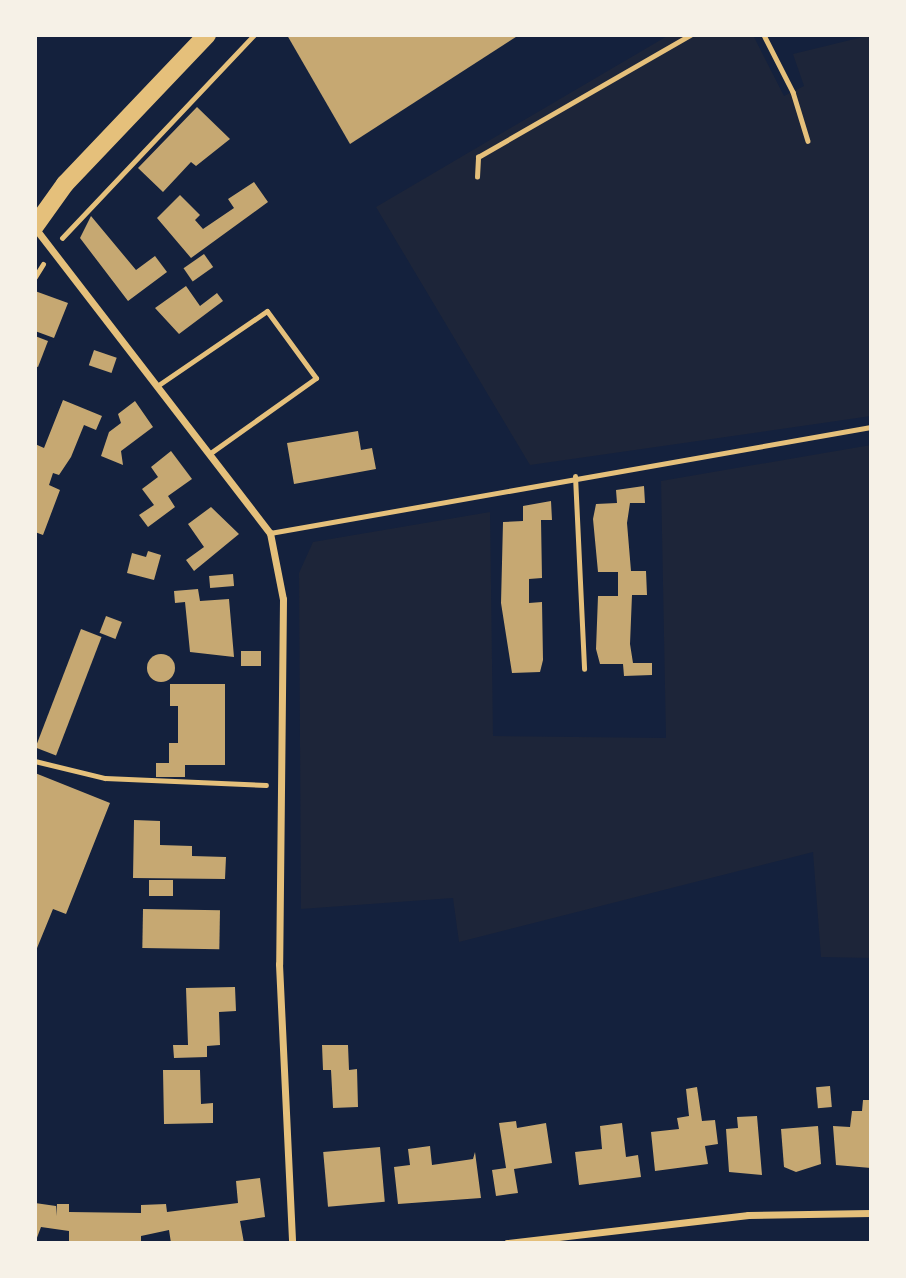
<!DOCTYPE html>
<style>
body{margin:0}
#map{position:relative;width:906px;height:1278px;overflow:hidden;background:#14213d;font-family:Cabin,sans-serif}
div>[style]{position:absolute}
.green>*{inset:0;background:#1d2539}
.building>*{inset:0;background:#c6a872;transform-origin:0 0}
.round{border-radius:50%}
.path>*{height:4.5px;margin:-2.25px;padding:0 2.25px;transform-origin:2.25px;border-radius:2.25px;background:#e5c07b}
.service>*{height:5px;margin:-2.5px;padding:0 2.5px;transform-origin:2.5px;border-radius:2.5px;background:#e5c07b}
.minor>*{height:7px;margin:-3.5px;padding:0 3.5px;transform-origin:3.5px;border-radius:3.5px;background:#e5c07b}
.primary>*{height:18px;margin:-9px;padding:0 9px;transform-origin:9px;border-radius:9px;background:#e5c07b}
span{translate:-50% -50%;white-space:nowrap;text-align:center;line-height:1.15;-webkit-text-stroke:5px #f6f1e7;paint-order:stroke}
.frame{position:absolute;inset:0;border:37px solid #f6f1e7;pointer-events:none}
</style>
<div id="map">
<div class="green">
<i style="clip-path:polygon(669px 35px,753px 35px,784px 96px,804px 86px,793px 54px,871px 35px,871px 416px,530px 465px,376px 207px)"></i>
<i style="clip-path:polygon(871px 445px,871px 958px,821px 957px,813px 852px,459px 942px,453px 898px,301px 909px,299px 573px,313px 542px,490px 512px,493px 736px,666px 738px,661px 481px)"></i>
</div>
<div class="building">
<i style="clip-path:polygon(287px 35px,519px 35px,350px 144px)"></i>
<i style="clip-path:polygon(197px 107px,230px 139px,196px 166px,191px 162px,163px 192px,138px 168px)"></i>
<i style="clip-path:polygon(254px 182px,268px 202px,191px 258px,157px 218px,180px 195px,200px 215px,195px 220px,203px 229px,234px 208px,228px 199px)"></i>
<i style="clip-path:polygon(91px 216px,136px 270px,155px 256px,167px 272px,128px 301px,80px 238px)"></i>
<i style="left:204px;top:254px;width:16px;height:25px;rotate:55deg"></i>
<i style="clip-path:polygon(186px 286px,200px 306px,217px 293px,223px 301px,179px 334px,155px 308px)"></i>
<i style="clip-path:polygon(35px 291px,68px 303px,54px 338px,35px 331px)"></i>
<i style="clip-path:polygon(35px 336px,48px 341px,38px 367px,35px 366px)"></i>
<i style="left:94px;top:350px;width:24px;height:16px;rotate:19deg"></i>
<i style="clip-path:polygon(63px 400px,102px 416px,96px 430px,84px 425px,71px 457px,59px 475px,53px 473px,49px 485px,60px 490px,43px 535px,35px 532px,35px 444px,44px 448px)"></i>
<i style="clip-path:polygon(135px 401px,153px 427px,121px 451px,123px 465px,101px 456px,109px 432px,121px 423px,118px 414px)"></i>
<i style="clip-path:polygon(358px 431px,361px 450px,372px 448px,376px 469px,294px 484px,287px 443px)"></i>
<i style="clip-path:polygon(171px 451px,192px 479px,168px 496px,175px 507px,148px 527px,139px 515px,154px 505px,142px 489px,158px 477px,151px 467px)"></i>
<i style="clip-path:polygon(644px 486px,645px 503px,630px 503px,627px 523px,631px 571px,646px 571px,647px 595px,632px 595px,630px 644px,633px 663px,652px 663px,652px 675px,624px 676px,623px 664px,600px 664px,596px 649px,598px 596px,618px 596px,618px 572px,598px 572px,593px 519px,596px 504px,617px 503px,616px 490px)"></i>
<i style="clip-path:polygon(551px 501px,552px 520px,541px 520px,542px 578px,529px 579px,529px 603px,542px 602px,543px 660px,540px 672px,512px 673px,501px 603px,503px 522px,523px 521px,523px 506px)"></i>
<i style="clip-path:polygon(211px 507px,239px 534px,194px 571px,186px 560px,204px 547px,188px 524px)"></i>
<i style="clip-path:polygon(148px 551px,161px 555px,154px 580px,127px 573px,132px 553px,146px 557px)"></i>
<i style="left:233px;top:574px;width:12px;height:24px;rotate:85deg"></i>
<i style="clip-path:polygon(198px 589px,200px 601px,229px 599px,234px 657px,190px 652px,185px 602px,175px 603px,174px 591px)"></i>
<i style="left:106px;top:616px;width:17px;height:18px;rotate:21deg"></i>
<i style="left:81px;top:629px;width:22px;height:127px;rotate:21deg"></i>
<i style="left:241px;top:651px;width:20px;height:15px"></i>
<i class="round" style="left:147px;top:654px;width:28px;height:28px"></i>
<i style="clip-path:polygon(170px 684px,225px 684px,225px 765px,185px 765px,185px 777px,156px 777px,156px 763px,169px 763px,169px 743px,178px 743px,178px 706px,170px 706px)"></i>
<i style="clip-path:polygon(35px 773px,110px 803px,66px 914px,53px 909px,35px 953px)"></i>
<i style="clip-path:polygon(134px 820px,160px 821px,160px 845px,192px 846px,192px 856px,226px 857px,225px 879px,133px 878px)"></i>
<i style="left:149px;top:880px;width:24px;height:16px"></i>
<i style="left:143px;top:909px;width:77px;height:39px;rotate:1deg"></i>
<i style="clip-path:polygon(235px 987px,236px 1011px,219px 1012px,220px 1045px,207px 1046px,207px 1057px,174px 1058px,173px 1045px,188px 1045px,186px 988px)"></i>
<i style="clip-path:polygon(322px 1045px,348px 1045px,349px 1070px,357px 1069px,358px 1107px,333px 1108px,331px 1070px,323px 1070px)"></i>
<i style="clip-path:polygon(163px 1070px,200px 1070px,201px 1104px,213px 1103px,213px 1123px,164px 1124px)"></i>
<i style="left:830px;top:1086px;width:21px;height:14px;rotate:85deg"></i>
<i style="clip-path:polygon(697px 1087px,702px 1121px,715px 1120px,718px 1144px,705px 1146px,708px 1164px,655px 1171px,651px 1132px,679px 1129px,677px 1118px,689px 1116px,686px 1089px)"></i>
<i style="clip-path:polygon(863px 1100px,871px 1100px,871px 1168px,836px 1165px,833px 1126px,850px 1127px,852px 1111px,862px 1111px)"></i>
<i style="clip-path:polygon(757px 1116px,762px 1175px,729px 1172px,726px 1129px,738px 1128px,737px 1117px)"></i>
<i style="clip-path:polygon(516px 1121px,517px 1128px,546px 1123px,552px 1163px,514px 1169px,518px 1193px,496px 1196px,492px 1170px,506px 1168px,499px 1123px)"></i>
<i style="clip-path:polygon(622px 1123px,626px 1157px,638px 1155px,641px 1177px,579px 1185px,575px 1152px,602px 1149px,600px 1126px)"></i>
<i style="clip-path:polygon(818px 1126px,821px 1164px,796px 1172px,784px 1167px,781px 1129px)"></i>
<i style="clip-path:polygon(430px 1146px,432px 1165px,473px 1159px,475px 1152px,481px 1198px,398px 1204px,394px 1167px,410px 1165px,408px 1149px)"></i>
<i style="left:380px;top:1147px;width:55px;height:57px;rotate:85deg"></i>
<i style="clip-path:polygon(260px 1178px,265px 1217px,240px 1221px,244px 1243px,171px 1243px,169px 1230px,141px 1236px,141px 1243px,69px 1243px,69px 1231px,41px 1227px,35px 1243px,35px 1203px,56px 1206px,56px 1216px,57px 1204px,69px 1204px,69px 1212px,141px 1213px,141px 1205px,166px 1204px,167px 1212px,238px 1203px,236px 1181px)"></i>
</div>
<div class="path">
<i style="left:764px;top:35px;width:64px;rotate:63deg"></i>
<i style="left:793px;top:92px;width:51px;rotate:73deg"></i>
<i style="left:477px;top:177px;width:20px;rotate:-87deg"></i>
<i style="left:478px;top:157px;width:245px;rotate:-29.9deg"></i>
<i style="left:62px;top:238px;width:279px;rotate:-46.6deg"></i>
<i style="left:35px;top:277px;width:15px;rotate:-58deg"></i>
<i style="left:35px;top:761px;width:72px;rotate:13.7deg"></i>
<i style="left:105px;top:778px;width:161px;rotate:2.5deg"></i>
</div>
<div class="service">
<i style="left:157px;top:386px;width:133px;rotate:-34.3deg"></i>
<i style="left:267px;top:311px;width:83px;rotate:53.8deg"></i>
<i style="left:316px;top:378px;width:131px;rotate:144.6deg"></i>
<i style="left:575px;top:476px;width:193px;rotate:87.3deg"></i>
<i style="left:270px;top:533px;width:610px;rotate:-10deg"></i>
</div>
<div class="minor">
<i style="left:35px;top:228px;width:385px;rotate:52.4deg"></i>
<i style="left:270px;top:533px;width:67px;rotate:78.9deg"></i>
<i style="left:283px;top:599px;width:365px;rotate:90.6deg"></i>
<i style="left:279px;top:964px;width:279px;rotate:87.3deg"></i>
<i style="left:507px;top:1243px;width:243px;rotate:-6.6deg"></i>
<i style="left:748px;top:1215px;width:123px;rotate:-0.9deg"></i>
</div>
<div class="primary">
<i style="left:35px;top:226px;width:52px;rotate:-54.5deg"></i>
<i style="left:65px;top:184px;width:206px;rotate:-46.4deg"></i>
</div>
<div class="frame"></div>
</div>
